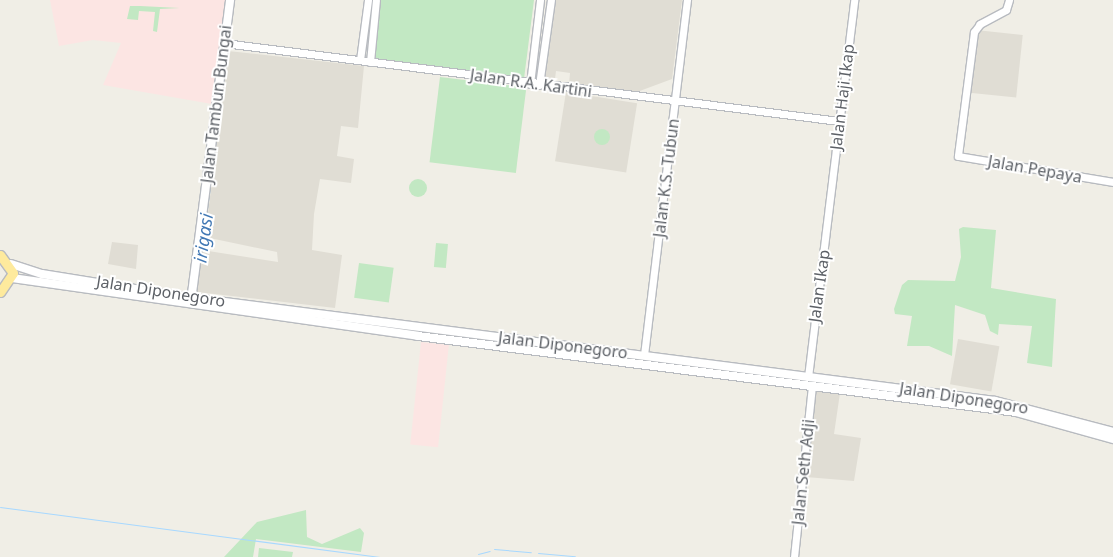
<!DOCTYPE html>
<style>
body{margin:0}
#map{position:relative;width:1113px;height:557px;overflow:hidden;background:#f0eee6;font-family:"Noto Sans",sans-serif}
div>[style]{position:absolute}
.education>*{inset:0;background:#e0ddd4;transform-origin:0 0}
.medical>*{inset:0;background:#fce5e3;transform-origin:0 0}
.green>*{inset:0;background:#c2e8c3;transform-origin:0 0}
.round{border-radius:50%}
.stream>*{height:1px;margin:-0.5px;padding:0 0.5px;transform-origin:0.5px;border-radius:0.5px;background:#a7d8ff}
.roads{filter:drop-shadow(1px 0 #b8bbc0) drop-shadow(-1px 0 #b8bbc0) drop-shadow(0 1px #b8bbc0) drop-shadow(0 -1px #b8bbc0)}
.tertiary>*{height:7px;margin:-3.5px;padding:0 3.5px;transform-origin:3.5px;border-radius:3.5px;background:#fff}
.secondary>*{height:8px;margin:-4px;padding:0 4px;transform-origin:4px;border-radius:4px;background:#fff}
.trunk>*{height:9px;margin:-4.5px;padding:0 4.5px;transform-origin:4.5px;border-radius:4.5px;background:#feea9d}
span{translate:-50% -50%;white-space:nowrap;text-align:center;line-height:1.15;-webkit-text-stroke:4px #fff;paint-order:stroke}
.street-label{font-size:16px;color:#5d6167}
.water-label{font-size:18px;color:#4178b4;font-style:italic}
</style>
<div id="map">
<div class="education">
<i style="clip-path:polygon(555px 0,682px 0,672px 79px,637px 92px,569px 84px,570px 73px,556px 71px,555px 79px,543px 78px)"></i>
<i style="left:976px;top:30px;width:47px;height:63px;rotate:6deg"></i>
<i style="clip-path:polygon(228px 51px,364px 66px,358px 128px,341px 126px,337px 156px,354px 159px,351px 183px,320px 179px,314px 214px,312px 250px,342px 255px,335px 308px,197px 292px,202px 250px,278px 262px,277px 252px,205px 237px)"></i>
<i style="left:566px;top:92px;width:72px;height:70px;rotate:9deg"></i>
<i style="clip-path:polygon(112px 242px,138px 245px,136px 269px,108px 264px)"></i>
<i style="left:958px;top:339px;width:42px;height:46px;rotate:10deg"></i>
<i style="clip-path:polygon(814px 390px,840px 393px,834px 434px,861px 438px,854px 481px,806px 477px)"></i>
</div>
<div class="medical">
<i style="clip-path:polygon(50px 0,225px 0,212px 104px,103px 85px,121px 43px,93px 40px,59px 46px)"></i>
<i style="left:421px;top:342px;width:28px;height:103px;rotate:6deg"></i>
</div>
<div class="green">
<i style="clip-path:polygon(379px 0,534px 0,524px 79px,373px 58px)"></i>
<i style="clip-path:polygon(130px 6px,140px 6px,180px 8px,160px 9px,157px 32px,153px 31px,155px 12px,139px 11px,138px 20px,127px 19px)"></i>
<i style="left:440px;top:77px;width:87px;height:86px;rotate:7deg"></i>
<i class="round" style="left:594px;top:129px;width:16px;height:16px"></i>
<i class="round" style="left:409px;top:179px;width:18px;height:18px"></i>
<i style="clip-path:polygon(963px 227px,996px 230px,991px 288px,1056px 299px,1052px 367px,1027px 363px,1032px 326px,999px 324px,998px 335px,990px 331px,985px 315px,955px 305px,952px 356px,929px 346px,907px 346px,912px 316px,895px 314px,894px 309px,902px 285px,908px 280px,955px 281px,961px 257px,959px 229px)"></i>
<i style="left:436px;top:243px;width:12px;height:24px;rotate:5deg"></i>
<i style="left:359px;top:263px;width:35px;height:35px;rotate:8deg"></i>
<i style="clip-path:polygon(306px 510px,307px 537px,322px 544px,360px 528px,364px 533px,361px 552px,256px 539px,253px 557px,224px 557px,257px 522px)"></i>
<i style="clip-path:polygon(259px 548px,293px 552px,292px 557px,258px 557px)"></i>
</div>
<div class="stream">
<i style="left:217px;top:133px;width:10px;rotate:-84deg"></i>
<i style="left:210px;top:184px;width:42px;rotate:-83.2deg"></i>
<i style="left:196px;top:290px;width:104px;rotate:-82.3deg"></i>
<i style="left:0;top:507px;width:383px;rotate:7.5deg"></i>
<i style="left:494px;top:549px;width:37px;rotate:5deg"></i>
<i style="left:538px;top:553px;width:37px;rotate:5deg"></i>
<i style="left:478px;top:554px;width:12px;rotate:-14deg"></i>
<i style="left:469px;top:557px;width:1px"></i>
</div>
<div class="roads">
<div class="tertiary">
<i style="left:1009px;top:0;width:10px;rotate:107deg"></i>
<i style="left:1006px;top:10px;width:30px;rotate:152deg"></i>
<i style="left:980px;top:24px;width:10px;rotate:127deg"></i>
<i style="left:974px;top:32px;width:125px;rotate:97.4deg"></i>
<i style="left:958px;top:156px;width:157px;rotate:9.5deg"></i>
<i style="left:224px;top:43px;width:620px;rotate:7.23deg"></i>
<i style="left:360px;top:60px;width:61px;rotate:-82.4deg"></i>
<i style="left:370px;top:62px;width:62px;rotate:-84.5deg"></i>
<i style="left:530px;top:84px;width:85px;rotate:-83.2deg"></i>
<i style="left:539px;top:85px;width:86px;rotate:-82deg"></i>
<i style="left:644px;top:355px;width:358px;rotate:-83.1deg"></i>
<i style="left:808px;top:377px;width:380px;rotate:-83deg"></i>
<i style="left:794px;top:557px;width:172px;rotate:-84deg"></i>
</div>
<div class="secondary">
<i style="left:11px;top:264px;width:33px;rotate:18deg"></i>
<i style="left:42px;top:274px;width:138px;rotate:9.2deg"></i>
<i style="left:178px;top:296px;width:824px;rotate:7.32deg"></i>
<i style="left:995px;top:401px;width:122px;rotate:14.7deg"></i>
<i style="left:12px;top:278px;width:410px;rotate:8.1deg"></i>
<i style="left:418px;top:336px;width:603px;rotate:7.24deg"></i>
<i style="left:1016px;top:412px;width:101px;rotate:15.6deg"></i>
<i style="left:191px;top:301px;width:304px;rotate:-82.6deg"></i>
</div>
<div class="trunk">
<i style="left:0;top:255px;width:22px;rotate:54deg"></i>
<i style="left:13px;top:273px;width:23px;rotate:124deg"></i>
</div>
</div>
<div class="street-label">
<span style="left:531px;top:83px;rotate:8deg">Jalan R.A. Kartini</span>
<span style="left:842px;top:97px;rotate:-83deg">Jalan Haji Ikap</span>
<span style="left:216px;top:104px;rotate:-83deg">Jalan Tambun Bungai</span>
<span style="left:1035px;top:169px;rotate:10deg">Jalan Pepaya</span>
<span style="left:666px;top:178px;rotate:-83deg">Jalan K.S. Tubun</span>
<span style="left:819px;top:286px;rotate:-82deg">Jalan Ikap</span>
<span style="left:161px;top:291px;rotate:9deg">Jalan Diponegoro</span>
<span style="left:563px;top:345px;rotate:7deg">Jalan Diponegoro</span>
<span style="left:964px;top:398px;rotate:9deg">Jalan Diponegoro</span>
<span style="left:803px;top:472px;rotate:-84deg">Jalan Seth Adji</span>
</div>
<div class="water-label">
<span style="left:203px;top:238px;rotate:-82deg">irigasi</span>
</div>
</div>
